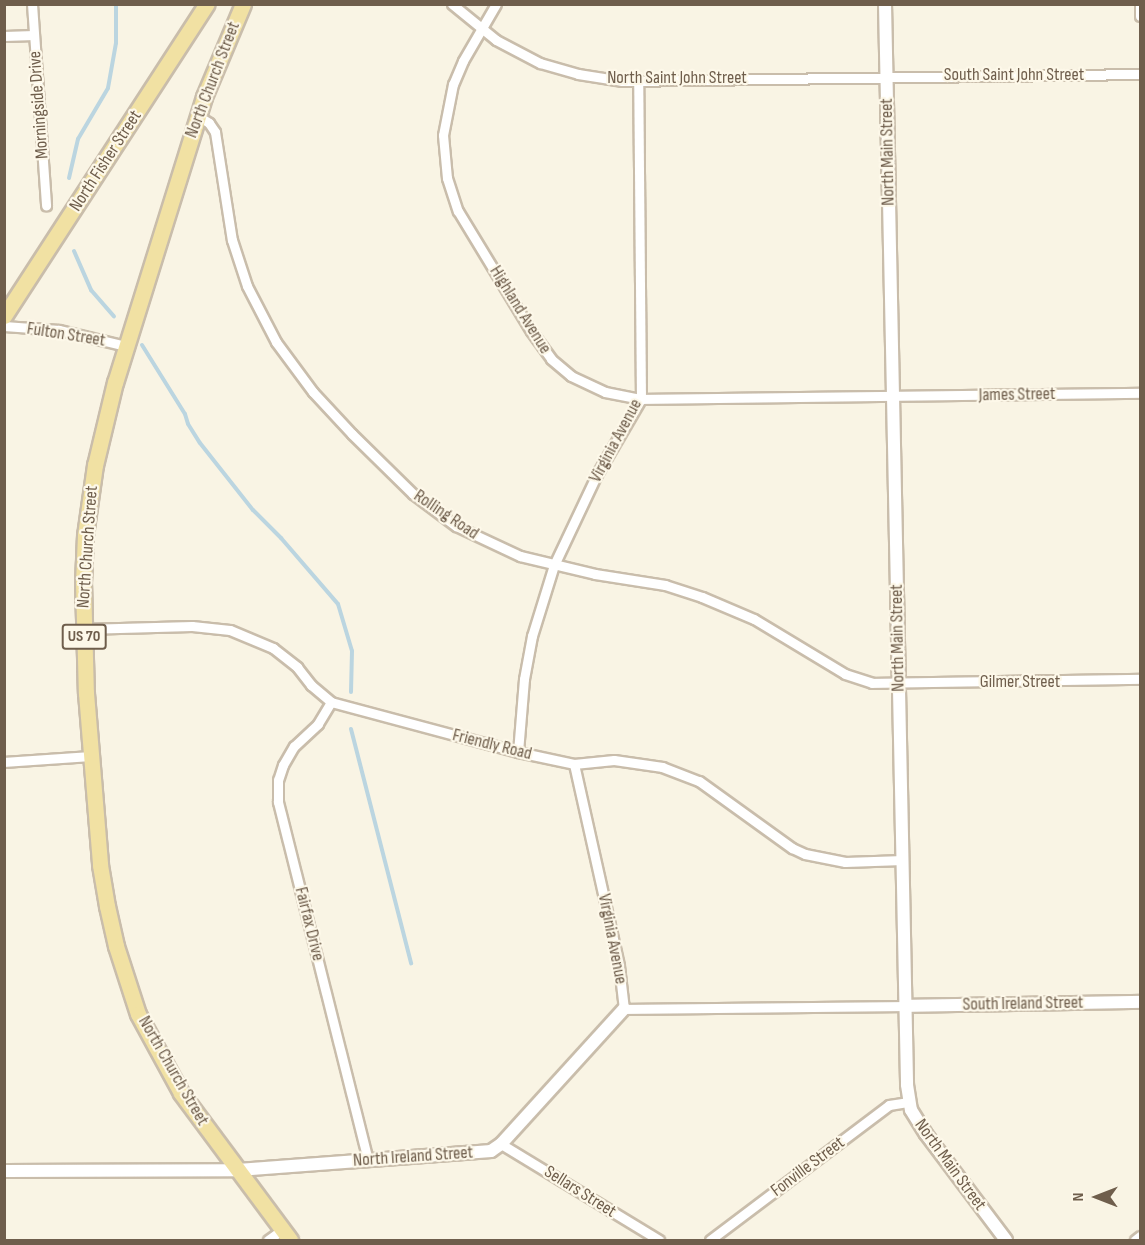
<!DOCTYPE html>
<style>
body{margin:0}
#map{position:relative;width:1145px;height:1245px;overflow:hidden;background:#f9f4e4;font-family:"Sofia Sans Condensed",sans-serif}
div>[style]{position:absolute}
.stream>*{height:4px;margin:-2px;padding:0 2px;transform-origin:2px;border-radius:2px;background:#bbd5e0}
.roads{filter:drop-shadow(2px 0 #c9bdab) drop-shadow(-2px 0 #c9bdab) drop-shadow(0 2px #c9bdab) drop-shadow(0 -2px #c9bdab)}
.minor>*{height:9px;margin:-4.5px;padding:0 4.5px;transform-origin:4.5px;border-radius:4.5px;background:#fff}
.tertiary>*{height:12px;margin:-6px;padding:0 6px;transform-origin:6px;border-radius:6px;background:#fff}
.primary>*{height:15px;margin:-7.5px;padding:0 7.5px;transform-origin:7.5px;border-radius:7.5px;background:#f1e1a3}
span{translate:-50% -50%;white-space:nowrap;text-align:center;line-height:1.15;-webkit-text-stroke:4.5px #fdf8e9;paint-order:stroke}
.shield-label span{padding:2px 4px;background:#fdf8e9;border:2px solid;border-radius:4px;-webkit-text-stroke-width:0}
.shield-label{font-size:16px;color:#6f5e4c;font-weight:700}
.street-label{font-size:18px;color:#6f5e4c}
.frame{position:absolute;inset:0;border:6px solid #6f5e4c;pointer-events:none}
.north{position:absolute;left:1067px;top:1167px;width:60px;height:60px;-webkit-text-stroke:4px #fdf8e9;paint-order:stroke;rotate:270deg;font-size:16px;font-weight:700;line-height:24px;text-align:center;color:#6f5e4c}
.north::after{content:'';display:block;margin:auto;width:21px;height:27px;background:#6f5e4c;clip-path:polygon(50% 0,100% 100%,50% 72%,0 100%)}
</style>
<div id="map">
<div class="stream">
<i style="left:69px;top:178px;width:40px;rotate:-77deg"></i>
<i style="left:78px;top:139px;width:59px;rotate:-59.5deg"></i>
<i style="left:108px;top:88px;width:46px;rotate:-79.9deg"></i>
<i style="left:116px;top:43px;width:39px;rotate:-90deg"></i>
<i style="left:74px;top:251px;width:43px;rotate:66.4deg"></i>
<i style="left:91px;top:290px;width:35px;rotate:49deg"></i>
<i style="left:142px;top:345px;width:81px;rotate:58.1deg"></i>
<i style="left:185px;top:414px;width:10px;rotate:73deg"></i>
<i style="left:188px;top:424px;width:22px;rotate:58deg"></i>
<i style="left:200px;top:443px;width:85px;rotate:51.7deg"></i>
<i style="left:253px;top:510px;width:40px;rotate:45deg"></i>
<i style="left:281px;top:538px;width:87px;rotate:49.2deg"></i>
<i style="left:338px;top:604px;width:49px;rotate:73.4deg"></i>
<i style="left:352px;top:651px;width:41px;rotate:91.4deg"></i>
<i style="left:351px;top:729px;width:242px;rotate:75.6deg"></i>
</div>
<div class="roads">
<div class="minor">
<i style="left:32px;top:4px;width:202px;rotate:86deg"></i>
<i style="left:452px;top:4px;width:57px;rotate:39.3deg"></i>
<i style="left:496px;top:40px;width:50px;rotate:27.6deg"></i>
<i style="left:540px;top:63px;width:40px;rotate:16deg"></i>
<i style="left:578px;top:74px;width:45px;rotate:9deg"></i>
<i style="left:622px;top:81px;width:518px;rotate:-0.77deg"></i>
<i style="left:496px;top:4px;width:66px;rotate:120.1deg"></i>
<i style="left:463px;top:61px;width:25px;rotate:113deg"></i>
<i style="left:453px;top:84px;width:52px;rotate:101.1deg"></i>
<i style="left:443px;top:135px;width:43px;rotate:84.7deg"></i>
<i style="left:447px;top:178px;width:35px;rotate:72deg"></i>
<i style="left:458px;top:211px;width:140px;rotate:58.7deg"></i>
<i style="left:531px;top:331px;width:34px;rotate:54deg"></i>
<i style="left:551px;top:359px;width:26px;rotate:40deg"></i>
<i style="left:571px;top:376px;width:38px;rotate:25deg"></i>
<i style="left:605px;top:392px;width:37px;rotate:11deg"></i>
<i style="left:641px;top:399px;width:499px;rotate:-0.7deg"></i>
<i style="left:1140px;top:4px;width:12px;rotate:90deg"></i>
<i style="left:4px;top:36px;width:30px;rotate:-2deg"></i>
<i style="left:198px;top:116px;width:13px;rotate:32deg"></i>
<i style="left:209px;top:123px;width:11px;rotate:56deg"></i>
<i style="left:215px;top:132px;width:109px;rotate:81.1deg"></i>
<i style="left:232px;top:240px;width:48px;rotate:71.9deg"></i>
<i style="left:247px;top:286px;width:63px;rotate:62.6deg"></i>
<i style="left:276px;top:342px;width:62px;rotate:53.5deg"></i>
<i style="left:313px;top:392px;width:57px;rotate:47.1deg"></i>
<i style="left:352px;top:434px;width:86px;rotate:44.5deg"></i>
<i style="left:413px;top:494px;width:54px;rotate:36.7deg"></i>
<i style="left:456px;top:526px;width:71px;rotate:25.1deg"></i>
<i style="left:520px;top:556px;width:77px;rotate:13.5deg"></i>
<i style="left:595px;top:574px;width:71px;rotate:8.9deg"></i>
<i style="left:665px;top:585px;width:39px;rotate:18deg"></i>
<i style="left:702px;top:597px;width:56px;rotate:22.9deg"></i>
<i style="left:754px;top:619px;width:106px;rotate:31.1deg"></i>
<i style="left:845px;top:674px;width:28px;rotate:18deg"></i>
<i style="left:872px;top:683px;width:268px;rotate:-0.9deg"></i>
<i style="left:4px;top:326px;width:55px;rotate:4.2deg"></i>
<i style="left:59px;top:330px;width:69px;rotate:13.4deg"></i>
<i style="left:83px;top:629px;width:109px;rotate:-1.6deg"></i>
<i style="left:192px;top:626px;width:38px;rotate:6deg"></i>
<i style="left:230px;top:630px;width:47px;rotate:22.7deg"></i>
<i style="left:273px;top:648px;width:31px;rotate:38deg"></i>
<i style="left:297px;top:667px;width:23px;rotate:52deg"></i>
<i style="left:311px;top:685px;width:26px;rotate:40deg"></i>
<i style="left:331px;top:702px;width:194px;rotate:15deg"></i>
<i style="left:518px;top:752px;width:57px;rotate:12.1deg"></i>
<i style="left:574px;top:764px;width:40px;rotate:-5.7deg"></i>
<i style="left:614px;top:760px;width:49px;rotate:8.3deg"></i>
<i style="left:662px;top:767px;width:40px;rotate:21deg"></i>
<i style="left:699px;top:781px;width:115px;rotate:35.8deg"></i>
<i style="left:792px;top:848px;width:14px;rotate:25deg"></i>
<i style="left:805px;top:854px;width:41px;rotate:11.3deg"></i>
<i style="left:845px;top:862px;width:58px;rotate:-2deg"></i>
<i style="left:331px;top:702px;width:26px;rotate:121deg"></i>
<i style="left:318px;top:724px;width:33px;rotate:137deg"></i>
<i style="left:294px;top:746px;width:22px;rotate:120deg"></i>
<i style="left:283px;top:765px;width:16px;rotate:108deg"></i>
<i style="left:278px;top:780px;width:22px;rotate:90deg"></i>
<i style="left:278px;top:802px;width:369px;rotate:75.9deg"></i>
<i style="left:518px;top:752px;width:73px;rotate:-85.3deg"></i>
<i style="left:524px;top:679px;width:44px;rotate:-79.5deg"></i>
<i style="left:532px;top:636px;width:74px;rotate:-72.8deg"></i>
<i style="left:554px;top:565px;width:101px;rotate:-64.7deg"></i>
<i style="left:597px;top:474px;width:87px;rotate:-59.6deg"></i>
<i style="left:641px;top:399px;width:318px;rotate:-90.5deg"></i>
<i style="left:4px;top:762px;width:86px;rotate:-4deg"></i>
<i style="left:574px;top:764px;width:207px;rotate:77.4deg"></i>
<i style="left:619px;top:966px;width:43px;rotate:83.4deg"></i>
<i style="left:624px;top:1009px;width:281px;rotate:-0.6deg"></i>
<i style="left:501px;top:1144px;width:185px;rotate:31.3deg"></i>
<i style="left:268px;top:1240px;width:17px;rotate:-36deg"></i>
<i style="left:710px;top:1240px;width:224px;rotate:-37deg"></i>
<i style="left:889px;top:1105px;width:20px;rotate:-9deg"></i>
<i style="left:1135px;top:1240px;width:6px;rotate:-39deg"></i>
</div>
<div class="tertiary">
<i style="left:885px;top:4px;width:1081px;rotate:88.83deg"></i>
<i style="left:907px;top:1085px;width:25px;rotate:81deg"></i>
<i style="left:911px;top:1110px;width:28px;rotate:58deg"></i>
<i style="left:926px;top:1134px;width:133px;rotate:53deg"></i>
<i style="left:905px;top:1006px;width:235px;rotate:-1deg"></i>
<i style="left:4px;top:1171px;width:234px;rotate:-0.2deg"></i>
<i style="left:238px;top:1170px;width:254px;rotate:-4.3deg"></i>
<i style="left:491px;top:1151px;width:12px;rotate:-35deg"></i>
<i style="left:501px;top:1144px;width:183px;rotate:-47.7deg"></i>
</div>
<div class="primary">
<i style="left:243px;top:4px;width:101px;rotate:112.8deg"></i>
<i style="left:204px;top:97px;width:299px;rotate:107.3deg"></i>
<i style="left:115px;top:382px;width:85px;rotate:103.5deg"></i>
<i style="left:95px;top:465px;width:71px;rotate:98.1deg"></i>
<i style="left:85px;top:535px;width:47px;rotate:92.4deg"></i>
<i style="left:83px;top:582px;width:111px;rotate:88.5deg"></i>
<i style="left:86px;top:693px;width:173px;rotate:85.3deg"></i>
<i style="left:100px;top:865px;width:42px;rotate:80.3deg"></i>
<i style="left:107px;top:906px;width:41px;rotate:77.3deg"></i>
<i style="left:116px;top:946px;width:71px;rotate:72.1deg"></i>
<i style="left:138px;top:1014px;width:90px;rotate:61.4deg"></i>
<i style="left:181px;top:1093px;width:183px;rotate:53.4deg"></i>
<i style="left:4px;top:316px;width:372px;rotate:-57deg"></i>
</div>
</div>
<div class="shield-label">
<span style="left:84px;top:637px">US 70</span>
</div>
<div class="street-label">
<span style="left:1014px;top:75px">South Saint John Street</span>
<span style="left:677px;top:78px">North Saint John Street</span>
<span style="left:213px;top:80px;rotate:-69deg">North Church Street</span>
<span style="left:39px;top:105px;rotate:-94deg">Morningside Drive</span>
<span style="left:888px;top:152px;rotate:-91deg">North Main Street</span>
<span style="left:106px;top:161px;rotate:-57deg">North Fisher Street</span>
<span style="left:520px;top:310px;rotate:58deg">Highland Avenue</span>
<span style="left:66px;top:335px;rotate:9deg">Fulton Street</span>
<span style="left:1017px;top:395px;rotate:-1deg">James Street</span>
<span style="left:616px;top:441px;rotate:-62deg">Virginia Avenue</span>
<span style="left:446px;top:515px;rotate:34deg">Rolling Road</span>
<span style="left:88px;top:547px;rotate:-86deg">North Church Street</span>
<span style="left:898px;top:638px;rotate:-91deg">North Main Street</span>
<span style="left:1020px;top:682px">Gilmer Street</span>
<span style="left:492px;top:745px;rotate:14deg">Friendly Road</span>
<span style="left:309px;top:924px;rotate:76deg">Fairfax Drive</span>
<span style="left:612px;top:939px;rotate:79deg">Virginia Avenue</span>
<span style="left:1023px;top:1004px;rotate:-1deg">South Ireland Street</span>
<span style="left:173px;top:1071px;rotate:60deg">North Church Street</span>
<span style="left:413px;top:1157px;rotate:-4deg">North Ireland Street</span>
<span style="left:950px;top:1165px;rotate:54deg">North Main Street</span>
<span style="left:808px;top:1167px;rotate:-37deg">Fonville Street</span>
<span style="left:580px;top:1192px;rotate:32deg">Sellars Street</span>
</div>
<div class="frame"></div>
<div class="north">N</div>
</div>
